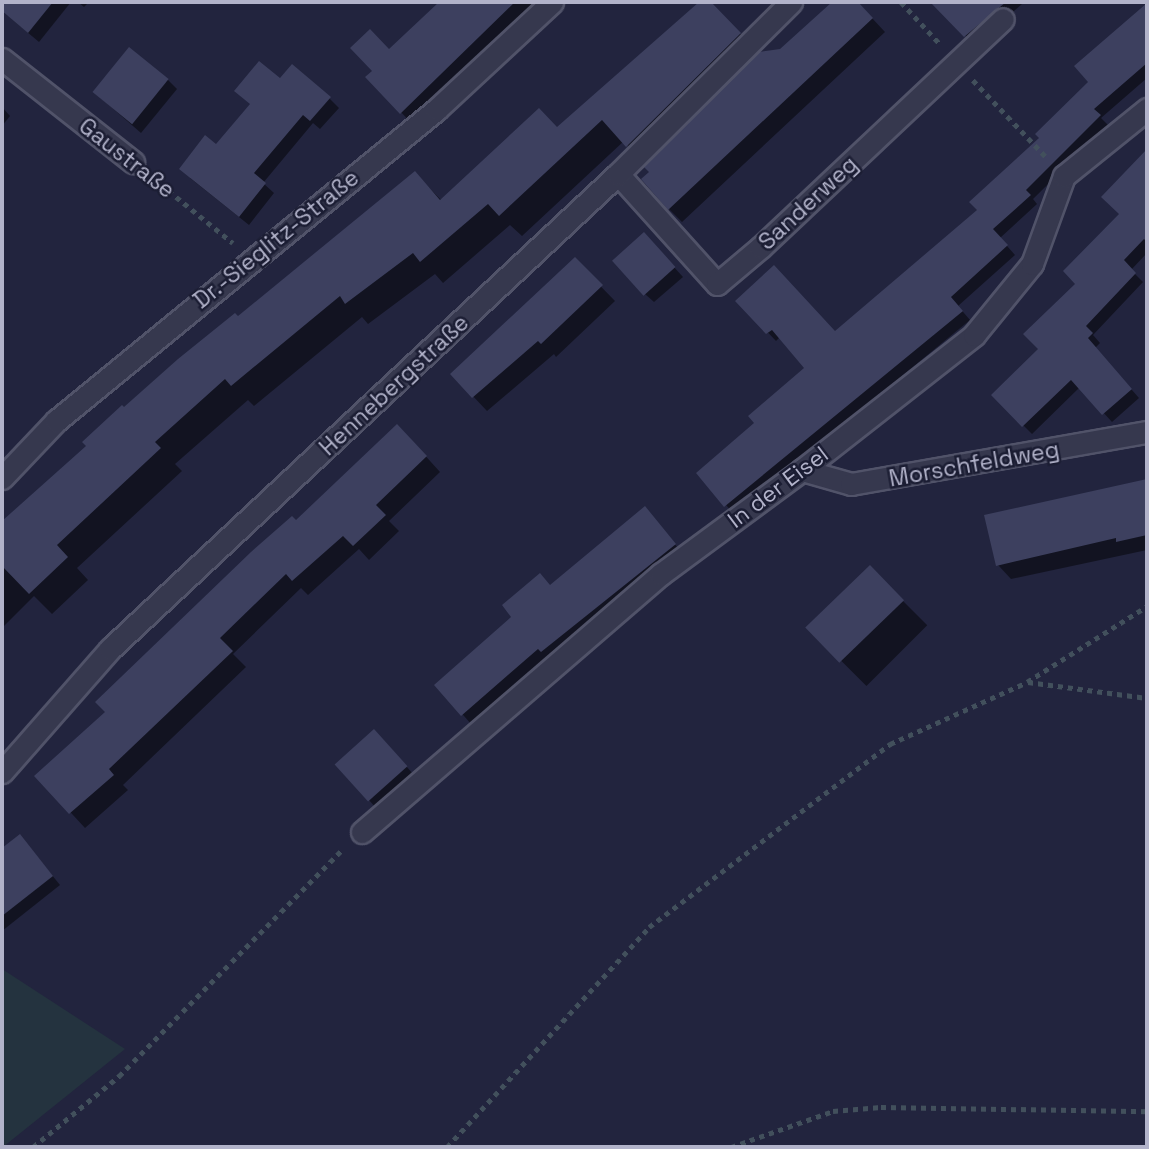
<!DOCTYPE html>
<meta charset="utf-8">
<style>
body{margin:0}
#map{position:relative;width:1149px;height:1149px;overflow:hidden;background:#22243e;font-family:"Space Grotesk",sans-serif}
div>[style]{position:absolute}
.green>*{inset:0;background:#24333f}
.shadow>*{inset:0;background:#0007;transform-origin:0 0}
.building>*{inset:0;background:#3d405f;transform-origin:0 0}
.path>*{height:4.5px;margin-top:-2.25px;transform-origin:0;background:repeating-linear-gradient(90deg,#42505c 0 5px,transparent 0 10px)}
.roads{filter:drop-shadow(2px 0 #515369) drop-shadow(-2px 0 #515369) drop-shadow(0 2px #515369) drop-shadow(0 -2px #515369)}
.minor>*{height:21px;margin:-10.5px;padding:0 10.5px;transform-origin:10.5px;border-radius:10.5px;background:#36384e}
span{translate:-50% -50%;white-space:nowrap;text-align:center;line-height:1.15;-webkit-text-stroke:5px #1b1d33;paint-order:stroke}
.street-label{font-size:23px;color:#b2b3ca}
.frame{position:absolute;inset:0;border:4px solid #b2b3ca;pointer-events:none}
</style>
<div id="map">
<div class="green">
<i style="clip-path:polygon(2px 969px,125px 1049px,3px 1147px,2px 1147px)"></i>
</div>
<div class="shadow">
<i style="clip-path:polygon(2px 2px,71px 2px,39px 42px,2px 11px)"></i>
<i style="clip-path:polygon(78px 2px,89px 2px,84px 7px)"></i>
<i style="clip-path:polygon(441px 2px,529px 2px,535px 8px,414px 126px,368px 77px)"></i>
<i style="clip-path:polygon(701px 2px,709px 2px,760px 54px,781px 51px,834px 2px,857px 2px,885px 32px,682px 222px,669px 209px,647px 166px,624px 141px,522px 236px,510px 225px,443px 283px,435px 274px,368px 324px,362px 317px,254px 406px,248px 400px,175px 464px,182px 471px,77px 568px,88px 580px,52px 614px,34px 596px,2px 628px,2px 524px,88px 446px,123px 410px,415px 173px,442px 201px,558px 129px)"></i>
<i style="clip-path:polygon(932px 2px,1020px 2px,1022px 4px,975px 45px)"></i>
<i style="clip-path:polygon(1147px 18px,1147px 78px,1101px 118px,1108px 125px,1033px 199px,1037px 204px,1000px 238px,1015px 255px,958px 306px,970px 320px,734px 514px,726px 505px,757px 423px,806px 368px,780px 337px,776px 341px,738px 301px,835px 333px,979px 210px)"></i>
<i style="clip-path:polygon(168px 80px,177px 89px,141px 133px,95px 93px)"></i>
<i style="clip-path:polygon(280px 81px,329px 98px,339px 108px,320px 129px,313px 123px,263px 183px,274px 193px,249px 225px,190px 178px)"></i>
<i style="clip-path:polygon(2px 107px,10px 116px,2px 126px)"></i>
<i style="clip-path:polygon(1147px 152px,1147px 253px,1131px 270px,1143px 282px,1093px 335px,1100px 343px,1095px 348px,1139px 398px,1112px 422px,1080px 387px,1032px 434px,993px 395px,1040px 349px,1121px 214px,1104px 197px)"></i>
<i style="clip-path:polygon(652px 243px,683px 277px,654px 302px,645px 294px)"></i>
<i style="clip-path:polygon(575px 260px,615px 301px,556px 357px,554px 354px,487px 411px,452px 374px)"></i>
<i style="clip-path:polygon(412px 441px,440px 472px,389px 521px,399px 531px,369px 560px,359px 549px,308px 595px,301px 588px,233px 654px,246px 667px,123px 785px,128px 790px,85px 828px,37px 776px,108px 712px,296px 522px)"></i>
<i style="clip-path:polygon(1147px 481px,1147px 550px,1011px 579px,998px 565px,987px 517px)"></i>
<i style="clip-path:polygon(653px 518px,683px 554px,551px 660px,548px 657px,471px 724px,437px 685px,551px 587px)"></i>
<i style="left:870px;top:568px;width:81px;height:86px;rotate:45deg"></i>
<i style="clip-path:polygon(383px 740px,414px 775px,376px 808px,337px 764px)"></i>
<i style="clip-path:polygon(20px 836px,60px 885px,2px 931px,2px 851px)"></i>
</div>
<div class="building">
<i style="clip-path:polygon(2px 2px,53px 2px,28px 33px,2px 11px)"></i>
<i style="clip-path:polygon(439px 2px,515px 2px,400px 114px,365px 77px,372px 71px,350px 48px,370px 29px,389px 49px)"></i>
<i style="clip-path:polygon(699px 2px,711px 2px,741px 33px,626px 147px,602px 120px,499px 216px,488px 204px,420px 262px,413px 253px,345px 304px,340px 296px,231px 386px,225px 379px,155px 442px,161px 448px,57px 545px,68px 557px,29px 594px,2px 566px,2px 521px,86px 446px,82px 442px,122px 405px,124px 407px,178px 359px,235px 313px,238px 316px,415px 171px,440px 200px,539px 108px,557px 127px)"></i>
<i style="clip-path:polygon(832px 2px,858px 2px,873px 18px,668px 210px,641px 179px,649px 172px,644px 167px,759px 52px,780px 49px)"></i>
<i style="clip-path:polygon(930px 2px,1006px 2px,964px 37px)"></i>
<i style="clip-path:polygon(1147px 3px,1147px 63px,1094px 109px,1101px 115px,1026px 190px,1031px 195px,993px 229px,1008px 245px,951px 297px,963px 311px,724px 507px,696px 473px,754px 423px,748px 416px,804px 368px,772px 330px,766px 334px,735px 301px,774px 265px,835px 331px,977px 210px,969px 202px,1039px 138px,1035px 134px,1088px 82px,1074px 66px)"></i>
<i style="left:129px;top:47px;width:51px;height:58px;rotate:39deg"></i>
<i style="clip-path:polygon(259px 61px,280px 78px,292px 64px,331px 97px,310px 121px,303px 115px,254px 173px,266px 183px,239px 217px,179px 169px,205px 135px,216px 144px,250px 104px,234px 91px)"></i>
<i style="clip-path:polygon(1147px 149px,1147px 242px,1144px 239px,1124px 260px,1136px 273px,1086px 326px,1093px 333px,1088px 338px,1132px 389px,1102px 415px,1071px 380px,1022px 427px,991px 395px,1038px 349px,1023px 334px,1075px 284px,1063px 271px,1119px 214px,1101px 197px)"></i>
<i style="left:644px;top:232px;width:47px;height:43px;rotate:48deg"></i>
<i style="clip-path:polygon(575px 257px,603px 285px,541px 344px,538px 341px,472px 398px,450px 374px)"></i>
<i style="clip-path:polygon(397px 424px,427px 456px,376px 505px,386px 515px,353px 546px,343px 536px,292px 581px,286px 574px,220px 638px,233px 651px,109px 769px,114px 775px,69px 814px,34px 776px,105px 712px,95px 702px,251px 552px,292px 516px,296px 520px)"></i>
<i style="clip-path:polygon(1147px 479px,1147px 535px,1116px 542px,1116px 538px,996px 566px,984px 515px)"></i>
<i style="clip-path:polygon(645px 506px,676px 544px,541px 652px,538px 649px,461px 716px,434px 685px,511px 617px,502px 605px,540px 573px,550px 585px)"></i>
<i style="left:870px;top:565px;width:49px;height:90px;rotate:46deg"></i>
<i style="left:374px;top:729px;width:50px;height:53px;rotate:48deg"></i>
<i style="clip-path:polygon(20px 834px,53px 876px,2px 916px,2px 848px)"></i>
</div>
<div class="path">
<i style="left:901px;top:2px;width:59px;rotate:47.1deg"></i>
<i style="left:973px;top:80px;width:106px;rotate:46.5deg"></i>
<i style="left:153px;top:178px;width:103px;rotate:39.1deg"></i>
<i style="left:1028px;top:682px;width:120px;rotate:7.7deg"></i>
<i style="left:33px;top:1147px;width:112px;rotate:-39.5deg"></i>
<i style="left:119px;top:1076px;width:319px;rotate:-45.4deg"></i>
<i style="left:447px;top:1147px;width:299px;rotate:-47.4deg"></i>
<i style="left:649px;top:927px;width:303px;rotate:-37.2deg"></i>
<i style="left:890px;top:744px;width:150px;rotate:-24.3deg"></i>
<i style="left:1027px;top:682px;width:142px;rotate:-32.3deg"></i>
<i style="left:731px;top:1147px;width:108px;rotate:-19.4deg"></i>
<i style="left:833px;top:1111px;width:48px;rotate:-4.8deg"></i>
<i style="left:881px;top:1107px;width:266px;rotate:0.9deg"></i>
</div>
<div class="roads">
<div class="minor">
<i style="left:2px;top:59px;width:167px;rotate:38.2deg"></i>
<i style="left:618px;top:174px;width:148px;rotate:48deg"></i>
<i style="left:717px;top:284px;width:57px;rotate:-40.1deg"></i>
<i style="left:761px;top:247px;width:332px;rotate:-43.3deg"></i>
<i style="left:802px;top:470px;width:51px;rotate:15.9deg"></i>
<i style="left:851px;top:484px;width:301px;rotate:-10deg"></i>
<i style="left:2px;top:478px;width:79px;rotate:-46.5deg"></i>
<i style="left:56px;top:421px;width:492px;rotate:-39.3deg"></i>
<i style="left:437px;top:109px;width:157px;rotate:-42.9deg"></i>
<i style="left:2px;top:772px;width:164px;rotate:-48.7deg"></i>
<i style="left:110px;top:649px;width:695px;rotate:-43.08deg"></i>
<i style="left:618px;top:174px;width:244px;rotate:-44.8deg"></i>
<i style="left:362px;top:832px;width:395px;rotate:-40.8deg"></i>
<i style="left:661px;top:574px;width:175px;rotate:-36.4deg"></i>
<i style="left:802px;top:470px;width:219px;rotate:-38.1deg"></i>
<i style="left:974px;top:335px;width:92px;rotate:-50.8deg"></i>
<i style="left:1032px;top:264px;width:94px;rotate:-70deg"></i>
<i style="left:1064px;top:176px;width:107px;rotate:-38.9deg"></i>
</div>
</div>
<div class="street-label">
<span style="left:127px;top:158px;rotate:38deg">Gaustraße</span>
<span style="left:808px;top:203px;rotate:-43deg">Sanderweg</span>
<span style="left:276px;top:239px;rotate:-39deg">Dr.-Sieglitz-Straße</span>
<span style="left:394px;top:385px;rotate:-43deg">Hennebergstraße</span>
<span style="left:974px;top:464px;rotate:-10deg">Morschfeldweg</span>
<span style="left:778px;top:487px;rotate:-37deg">In der Eisel</span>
</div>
<div class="frame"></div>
</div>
